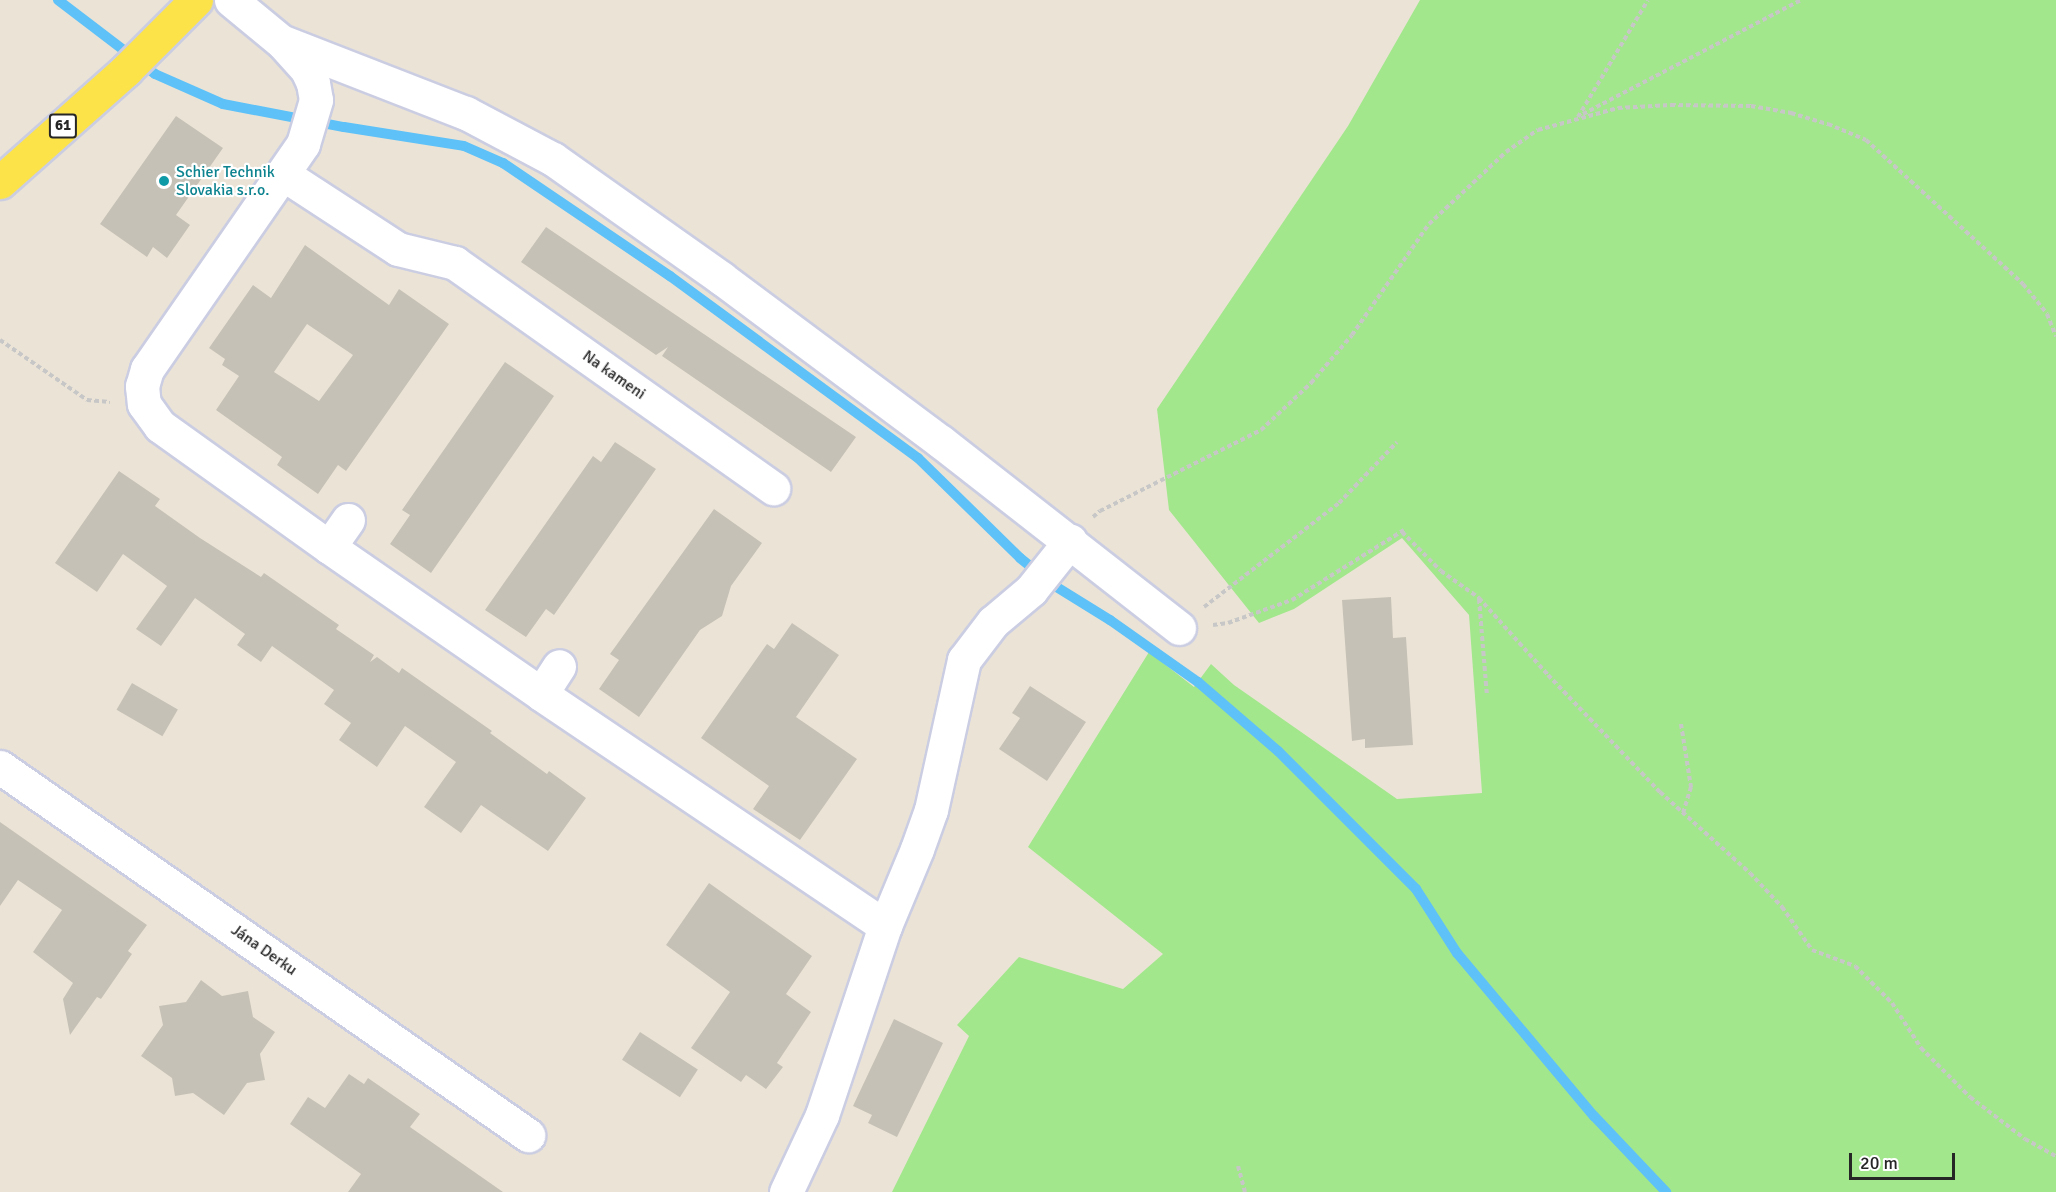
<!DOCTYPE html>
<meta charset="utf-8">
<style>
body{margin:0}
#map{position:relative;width:2056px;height:1192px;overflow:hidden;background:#ebe4d6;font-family:Signika,sans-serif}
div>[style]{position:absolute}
.green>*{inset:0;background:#a3e78d}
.stream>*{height:10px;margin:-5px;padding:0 5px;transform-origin:5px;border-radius:5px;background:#5ec1f8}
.building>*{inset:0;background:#c6c1b6;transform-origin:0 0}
.path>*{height:4px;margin-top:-2px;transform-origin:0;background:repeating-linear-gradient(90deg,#c7c7c7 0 4.5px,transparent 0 7.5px)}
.roads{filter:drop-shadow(2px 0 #cbcde2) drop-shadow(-2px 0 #cbcde2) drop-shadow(0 2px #cbcde2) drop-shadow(0 -2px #cbcde2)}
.minor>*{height:33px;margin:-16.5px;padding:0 16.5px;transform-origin:16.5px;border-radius:16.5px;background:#fff}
.major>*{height:33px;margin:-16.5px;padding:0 16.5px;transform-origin:16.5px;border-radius:16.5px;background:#fce34a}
.dots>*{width:16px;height:16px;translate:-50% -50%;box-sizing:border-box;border:3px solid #fff;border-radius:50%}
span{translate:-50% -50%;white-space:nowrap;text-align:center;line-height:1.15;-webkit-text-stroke:4.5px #fff;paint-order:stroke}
.shield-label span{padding:2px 4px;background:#fff;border:2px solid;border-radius:4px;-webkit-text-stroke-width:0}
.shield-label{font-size:15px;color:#262626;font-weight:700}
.culture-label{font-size:16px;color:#0d838f}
.left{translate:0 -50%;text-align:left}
.street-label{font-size:16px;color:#262626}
.scale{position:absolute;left:1849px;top:1153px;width:106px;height:27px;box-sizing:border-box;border:3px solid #262626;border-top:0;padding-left:8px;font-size:18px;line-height:21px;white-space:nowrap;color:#262626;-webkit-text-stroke:4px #fff;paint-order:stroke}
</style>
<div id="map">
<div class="green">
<i style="clip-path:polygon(1420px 0,2056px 0,2056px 1192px,892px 1192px,969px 1036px,957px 1025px,1019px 957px,1123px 989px,1163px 954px,1028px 847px,1149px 652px,1194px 687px,1211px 664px,1234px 685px,1397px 799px,1482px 793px,1469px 615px,1402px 538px,1294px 609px,1259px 623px,1169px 510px,1157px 409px,1348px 126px)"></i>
</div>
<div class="stream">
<i style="left:58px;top:0;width:122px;rotate:37.3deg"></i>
<i style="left:155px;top:74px;width:74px;rotate:23.8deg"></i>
<i style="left:223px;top:104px;width:123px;rotate:10.8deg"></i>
<i style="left:344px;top:127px;width:121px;rotate:9deg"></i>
<i style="left:464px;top:146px;width:43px;rotate:23.6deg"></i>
<i style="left:503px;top:163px;width:202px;rotate:34.1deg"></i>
<i style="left:670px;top:276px;width:308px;rotate:36.3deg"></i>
<i style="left:918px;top:458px;width:143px;rotate:44.4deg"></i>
<i style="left:1020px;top:558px;width:45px;rotate:38.7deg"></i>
<i style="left:1055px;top:586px;width:65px;rotate:31.7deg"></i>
<i style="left:1110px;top:620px;width:108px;rotate:35.2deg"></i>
<i style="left:1198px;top:682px;width:106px;rotate:40.8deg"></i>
<i style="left:1278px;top:751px;width:195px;rotate:45deg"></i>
<i style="left:1416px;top:889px;width:76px;rotate:57.4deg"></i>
<i style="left:1457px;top:953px;width:213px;rotate:50deg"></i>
<i style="left:1594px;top:1116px;width:105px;rotate:46.5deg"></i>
</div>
<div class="building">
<i style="clip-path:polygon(176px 116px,223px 148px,176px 215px,190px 225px,167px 258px,153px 247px,147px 257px,100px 224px)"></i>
<i style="clip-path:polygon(546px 227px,856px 437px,831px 472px,662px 356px,668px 347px,656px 355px,521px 262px)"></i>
<i style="clip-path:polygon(evenodd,305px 245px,389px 305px,399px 289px,449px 324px,346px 471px,338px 465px,318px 494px,277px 465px,282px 457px,216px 410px,239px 376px,222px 365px,225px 359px,209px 348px,253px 285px,271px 298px,305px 245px,307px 324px,353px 355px,319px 401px,274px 372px,307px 324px)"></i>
<i style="clip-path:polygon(505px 362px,554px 396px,431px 573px,390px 544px,410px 515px,402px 510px)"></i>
<i style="clip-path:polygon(615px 442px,656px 469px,554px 615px,546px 609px,526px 637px,485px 610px,593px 456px,601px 462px)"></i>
<i style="clip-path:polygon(119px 471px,160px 499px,155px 506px,200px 538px,261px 577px,264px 573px,339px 625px,336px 629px,374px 655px,370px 662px,377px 657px,399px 673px,402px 668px,492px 731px,490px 733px,547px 774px,549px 771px,586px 798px,548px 851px,481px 805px,461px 833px,424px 807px,456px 762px,405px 726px,377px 767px,339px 740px,351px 723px,324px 704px,334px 690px,272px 646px,261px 662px,237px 645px,245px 634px,195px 598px,161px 646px,136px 629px,167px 586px,123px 554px,97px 592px,55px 563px)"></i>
<i style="clip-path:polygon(714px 509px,762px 543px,731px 586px,722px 616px,700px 630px,639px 717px,599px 689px,619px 660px,610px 654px)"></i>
<i style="clip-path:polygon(1391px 597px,1393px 638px,1406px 637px,1413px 745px,1365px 748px,1365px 739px,1352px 741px,1342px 600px)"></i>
<i style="clip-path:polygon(792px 623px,839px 655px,796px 717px,857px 759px,800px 840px,753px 809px,769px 786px,701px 738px,767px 644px,774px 649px)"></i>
<i style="left:132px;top:683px;width:53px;height:31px;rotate:30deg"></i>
<i style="clip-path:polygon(1030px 686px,1086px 722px,1047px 781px,999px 749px,1020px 718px,1012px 713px)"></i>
<i style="clip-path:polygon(0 822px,147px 925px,128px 951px,132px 954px,101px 999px,97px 997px,70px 1035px,63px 999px,73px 983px,33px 952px,62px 910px,18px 880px,0 906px)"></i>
<i style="clip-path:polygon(709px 883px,812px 956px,786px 994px,811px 1012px,777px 1063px,783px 1067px,766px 1089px,746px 1075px,741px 1082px,691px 1048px,730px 992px,666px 945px)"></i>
<i style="clip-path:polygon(201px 980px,222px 996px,248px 991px,253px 1017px,275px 1032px,260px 1054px,265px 1080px,247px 1083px,224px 1115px,193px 1093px,175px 1096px,172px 1078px,141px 1056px,163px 1025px,159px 1006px,186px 1002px)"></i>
<i style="clip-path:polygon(894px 1019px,943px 1043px,897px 1137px,868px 1123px,872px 1115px,853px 1106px)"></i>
<i style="left:640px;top:1032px;width:69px;height:33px;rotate:33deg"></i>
<i style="clip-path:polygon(349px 1074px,364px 1084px,368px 1078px,420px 1114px,410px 1127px,503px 1192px,348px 1192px,361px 1174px,290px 1124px,308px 1097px,325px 1108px)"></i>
</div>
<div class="path">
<i style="left:1583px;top:114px;width:246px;rotate:-27.6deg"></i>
<i style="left:1578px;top:117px;width:136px;rotate:-59.1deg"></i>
<i style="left:0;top:340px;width:106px;rotate:34.6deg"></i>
<i style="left:87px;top:400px;width:23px;rotate:5deg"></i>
<i style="left:1093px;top:517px;width:9px;rotate:-41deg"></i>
<i style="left:1100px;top:511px;width:180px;rotate:-26.7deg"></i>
<i style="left:1261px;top:430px;width:69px;rotate:-43.2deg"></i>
<i style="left:1311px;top:383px;width:63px;rotate:-49.5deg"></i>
<i style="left:1352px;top:335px;width:135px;rotate:-55.3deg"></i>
<i style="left:1429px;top:224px;width:105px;rotate:-43.1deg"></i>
<i style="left:1506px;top:152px;width:39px;rotate:-35deg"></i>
<i style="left:1538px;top:130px;width:83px;rotate:-15.4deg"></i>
<i style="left:1618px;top:108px;width:53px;rotate:-3.2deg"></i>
<i style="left:1671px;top:105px;width:80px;rotate:0.7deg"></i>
<i style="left:1751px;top:106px;width:41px;rotate:9.9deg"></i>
<i style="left:1791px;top:113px;width:39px;rotate:17deg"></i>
<i style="left:1828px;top:124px;width:41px;rotate:22.8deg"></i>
<i style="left:1866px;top:140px;width:213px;rotate:42.5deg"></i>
<i style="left:2023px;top:284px;width:38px;rotate:51deg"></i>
<i style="left:2047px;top:314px;width:24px;rotate:68deg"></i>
<i style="left:1402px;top:532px;width:55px;rotate:45deg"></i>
<i style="left:1441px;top:571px;width:47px;rotate:35.4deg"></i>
<i style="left:1479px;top:598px;width:103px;rotate:48.1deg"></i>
<i style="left:1548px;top:675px;width:162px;rotate:46.3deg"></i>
<i style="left:1660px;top:792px;width:121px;rotate:42deg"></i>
<i style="left:1750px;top:873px;width:47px;rotate:46.7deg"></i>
<i style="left:1782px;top:907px;width:52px;rotate:55.1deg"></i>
<i style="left:1812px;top:950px;width:46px;rotate:20.4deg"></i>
<i style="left:1855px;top:966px;width:52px;rotate:45deg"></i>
<i style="left:1892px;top:1003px;width:54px;rotate:57.2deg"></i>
<i style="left:1921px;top:1048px;width:69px;rotate:45deg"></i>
<i style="left:1970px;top:1097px;width:69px;rotate:37.4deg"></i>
<i style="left:2025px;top:1139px;width:35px;rotate:29deg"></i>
<i style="left:1479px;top:599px;width:97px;rotate:85.3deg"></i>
<i style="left:1204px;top:607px;width:170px;rotate:-37.6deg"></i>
<i style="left:1339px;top:503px;width:84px;rotate:-46.4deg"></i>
<i style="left:1213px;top:625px;width:15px;rotate:-8deg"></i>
<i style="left:1228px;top:623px;width:68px;rotate:-19.8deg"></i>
<i style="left:1292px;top:600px;width:132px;rotate:-32deg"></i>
<i style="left:1681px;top:724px;width:64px;rotate:81deg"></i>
<i style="left:1691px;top:787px;width:27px;rotate:107deg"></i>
<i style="left:1238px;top:1166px;width:27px;rotate:75deg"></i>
</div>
<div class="roads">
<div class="minor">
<i style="left:231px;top:0;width:66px;rotate:39.5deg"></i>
<i style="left:282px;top:42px;width:38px;rotate:48deg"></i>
<i style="left:307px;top:70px;width:14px;rotate:65deg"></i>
<i style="left:313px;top:83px;width:17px;rotate:80deg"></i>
<i style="left:316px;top:100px;width:46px;rotate:106.5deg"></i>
<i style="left:303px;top:144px;width:274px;rotate:124.7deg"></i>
<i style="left:147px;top:369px;width:18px;rotate:106deg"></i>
<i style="left:142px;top:386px;width:18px;rotate:84deg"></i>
<i style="left:144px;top:404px;width:27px;rotate:54deg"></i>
<i style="left:160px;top:426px;width:208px;rotate:35.6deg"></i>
<i style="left:329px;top:547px;width:258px;rotate:34.7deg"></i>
<i style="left:541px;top:694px;width:415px;rotate:34deg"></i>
<i style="left:286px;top:43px;width:193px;rotate:21.3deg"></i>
<i style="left:466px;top:113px;width:98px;rotate:27.9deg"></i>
<i style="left:553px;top:159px;width:206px;rotate:35.3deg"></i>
<i style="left:721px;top:278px;width:274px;rotate:36.7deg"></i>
<i style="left:941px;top:442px;width:302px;rotate:38deg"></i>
<i style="left:283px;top:174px;width:137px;rotate:33.1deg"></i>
<i style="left:398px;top:249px;width:59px;rotate:13.8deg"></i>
<i style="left:455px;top:263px;width:390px;rotate:35.3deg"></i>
<i style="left:329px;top:547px;width:33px;rotate:-55deg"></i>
<i style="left:541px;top:694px;width:33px;rotate:-57deg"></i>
<i style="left:0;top:767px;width:644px;rotate:34.88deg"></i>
<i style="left:786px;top:1192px;width:85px;rotate:-64.9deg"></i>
<i style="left:822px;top:1115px;width:199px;rotate:-71.6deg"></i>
<i style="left:885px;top:926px;width:83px;rotate:-67.4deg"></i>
<i style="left:917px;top:849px;width:41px;rotate:-70.3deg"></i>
<i style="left:931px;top:810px;width:154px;rotate:-77.6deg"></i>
<i style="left:964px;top:660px;width:48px;rotate:-52.7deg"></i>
<i style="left:993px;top:622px;width:50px;rotate:-40.1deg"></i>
<i style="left:1031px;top:590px;width:63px;rotate:-51.5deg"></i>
</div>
<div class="major">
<i style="left:0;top:182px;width:169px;rotate:-41.6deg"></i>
<i style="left:126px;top:70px;width:99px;rotate:-45deg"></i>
</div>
</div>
<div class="dots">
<i style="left:164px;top:181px;background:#0f9aa8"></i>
</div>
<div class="shield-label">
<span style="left:63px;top:126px">61</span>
</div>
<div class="culture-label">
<span class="left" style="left:176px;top:181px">Schier Technik<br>Slovakia s.r.o.</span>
</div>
<div class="street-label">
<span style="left:614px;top:375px;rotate:35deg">Na kameni</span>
<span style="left:264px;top:950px;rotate:35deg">Jána Derku</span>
</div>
<div class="scale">20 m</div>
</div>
